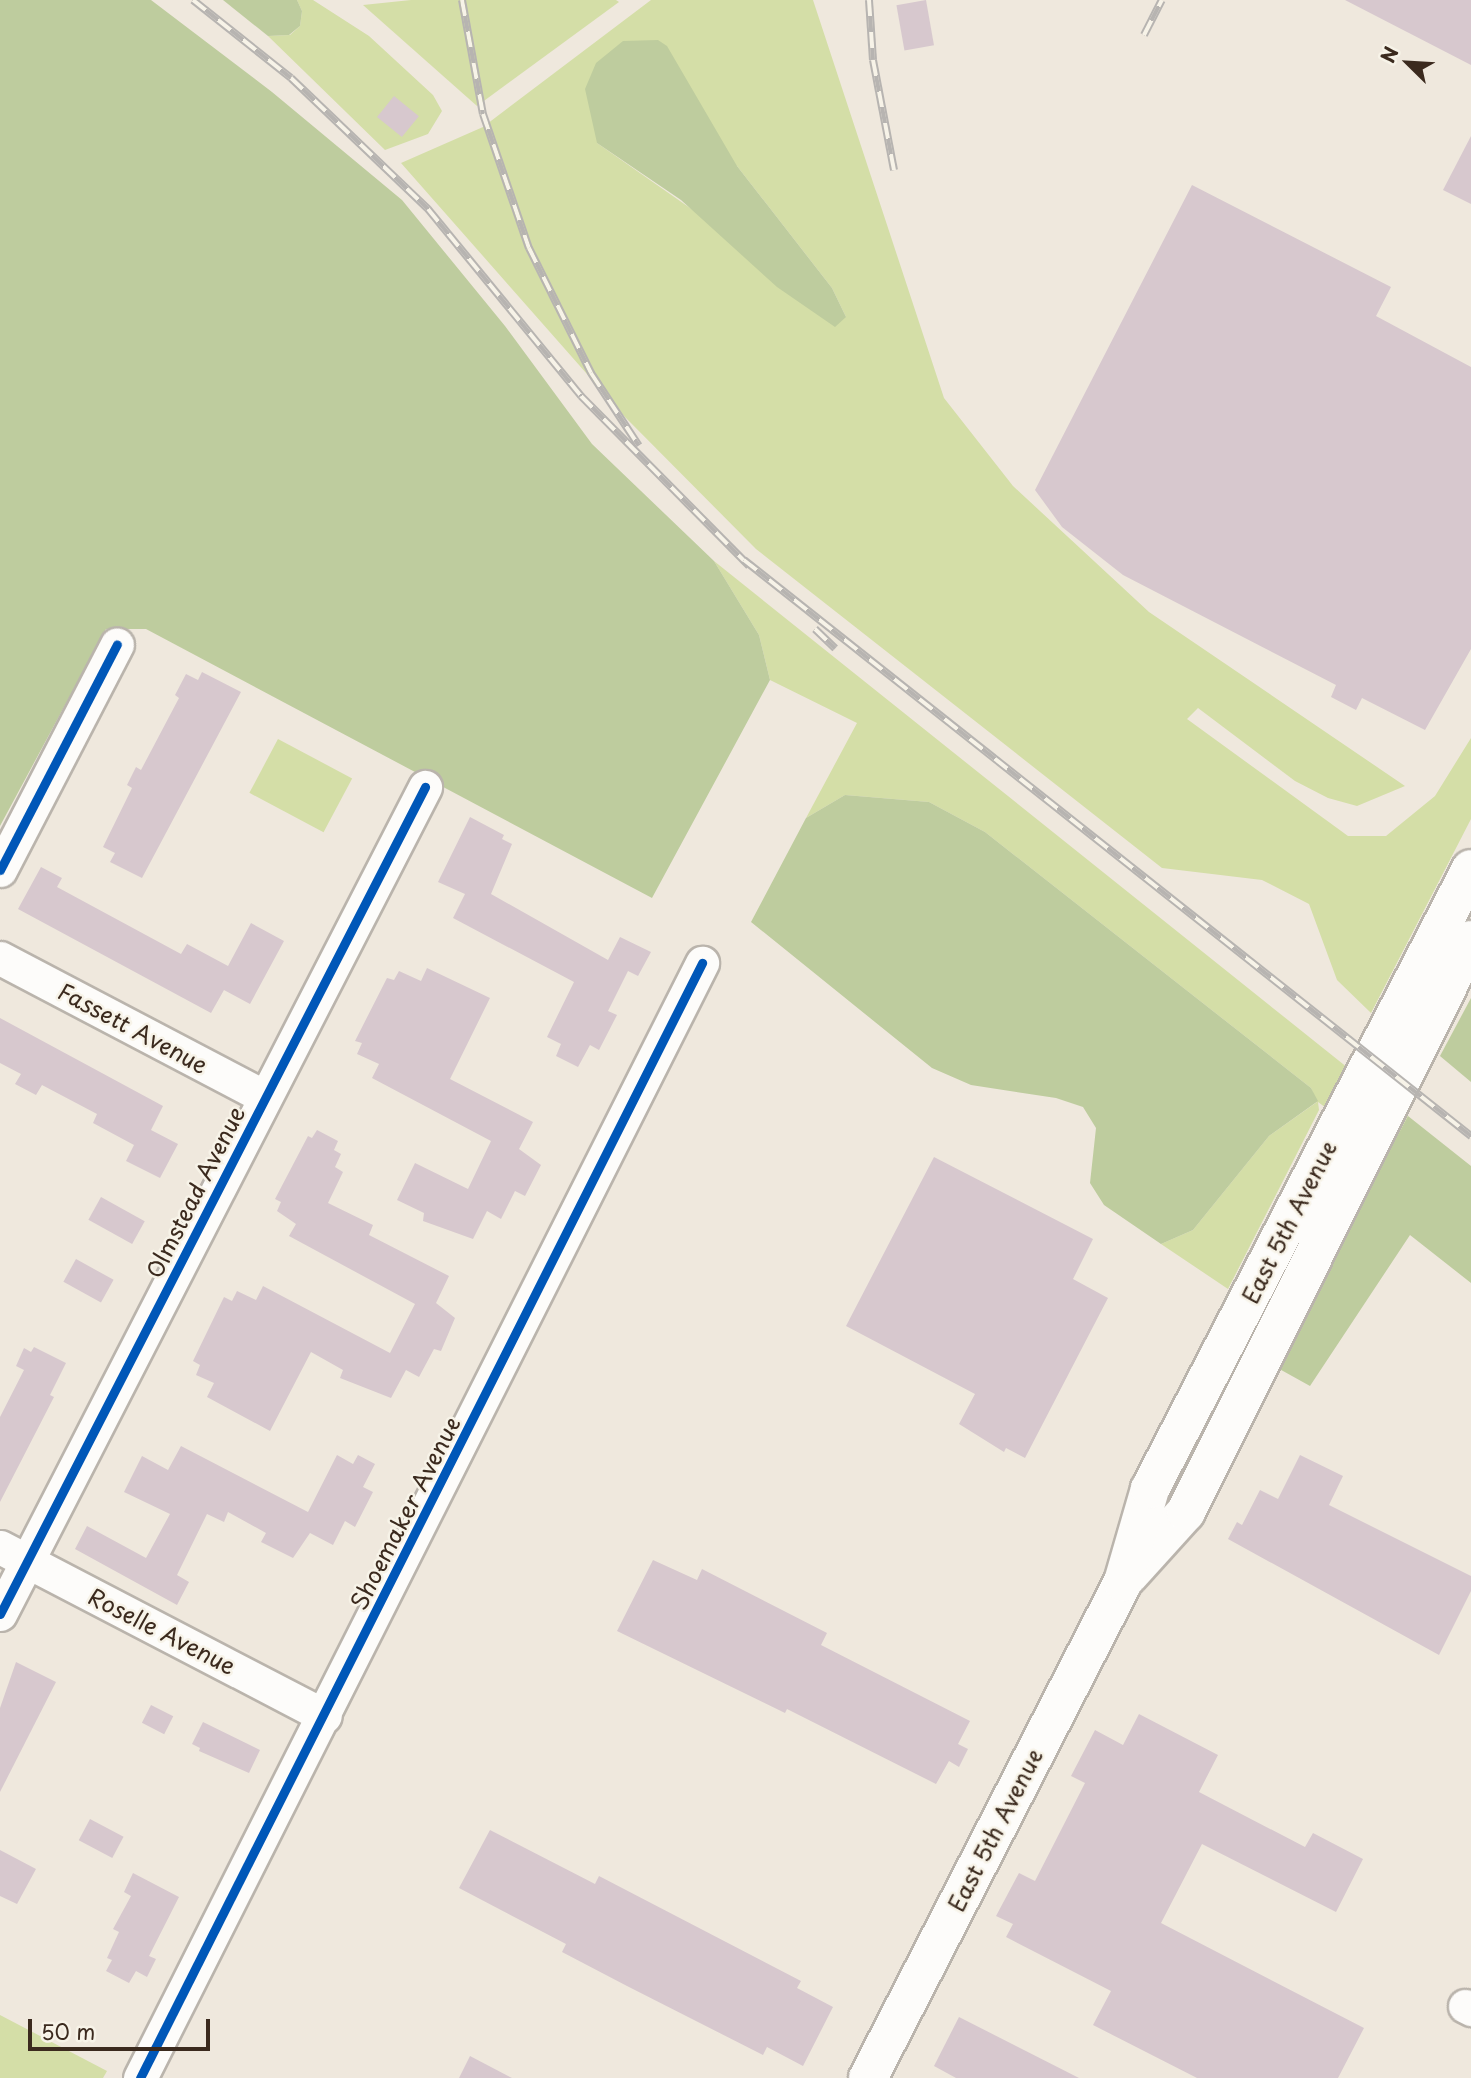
<!DOCTYPE html>
<style>
body{margin:0}
#map{position:relative;width:1471px;height:2078px;overflow:hidden;background:#efe8dd;font-family:"Playpen Sans",sans-serif}
div>[style]{position:absolute}
.green>*{inset:0;background:#d4dea7;transform-origin:0 0}
.forest>*{inset:0;background:#becc9e}
.building>*{inset:0;background:#d7c8ce;transform-origin:0 0}
.roads{filter:drop-shadow(2px 0 #bab4ac) drop-shadow(-2px 0 #bab4ac) drop-shadow(0 2px #bab4ac) drop-shadow(0 -2px #bab4ac)}
.minor>*{height:33px;margin:-16.5px;padding:0 16.5px;transform-origin:16.5px;border-radius:16.5px;background:#fdfcfa}
.major>*{height:38px;margin:-19px;padding:0 19px;transform-origin:19px;border-radius:19px;background:#fdfcfa}
.rail>*{height:8px;margin-top:-4px;transform-origin:0;background:repeating-linear-gradient(90deg,#f7f3e8 0 16px,#b7b4b1 0 32px);box-sizing:border-box;border-block:2px solid #b7b4b1}
.cycleway>*{height:9px;margin:-4.5px;padding:0 4.5px;transform-origin:4.5px;border-radius:4.5px;background:#0057b8}
span{translate:-50% -50%;white-space:nowrap;text-align:center;line-height:1.15;-webkit-text-stroke:5px #f7f3e8;paint-order:stroke}
.street-label{font-size:23px;color:#3b2a1e}
.north{position:absolute;left:1373px;top:28px;width:70px;height:70px;-webkit-text-stroke:5px #f7f3e8;paint-order:stroke;rotate:294deg;font-size:19px;font-weight:700;line-height:28px;text-align:center;color:#3b2a1e}
.north::after{content:'';display:block;margin:auto;width:24px;height:32px;background:#3b2a1e;clip-path:polygon(50% 0,100% 100%,50% 72%,0 100%)}
.scale{position:absolute;left:28px;top:2019px;width:182px;height:32px;box-sizing:border-box;border:4px solid #3b2a1e;border-top:0;padding-left:9px;font-size:21px;line-height:24px;white-space:nowrap;color:#3b2a1e;-webkit-text-stroke:5px #f7f3e8;paint-order:stroke}
</style>
<div id="map">
<div class="green">
<i style="clip-path:polygon(297px 0,313px 0,369px 36px,433px 95px,442px 111px,428px 134px,385px 150px,268px 36px,290px 35px,300px 26px,302px 11px)"></i>
<i style="clip-path:polygon(411px 0,616px 0,619px 2px,477px 106px,363px 5px)"></i>
<i style="clip-path:polygon(evenodd,651px 0,813px 0,944px 398px,1013px 486px,1149px 612px,1405px 786px,1357px 806px,1328px 798px,1295px 781px,1198px 708px,1187px 719px,1348px 836px,1386px 836px,1435px 796px,1471px 738px,1471px 819px,1371px 1013px,1337px 980px,1309px 904px,1262px 880px,1162px 868px,756px 549px,624px 416px,401px 163px,483px 127px,651px 0,597px 143px,737px 166px,832px 288px,846px 317px,597px 143px)"></i>
<i style="clip-path:polygon(714px 561px,1408px 1116px,1388px 1154px,1318px 1102px,1319px 1110px,1228px 1289px,1161px 1244px,1193px 1230px,1269px 1136px,1317px 1102px,1311px 1088px,985px 832px,929px 802px,845px 795px,806px 818px,857px 723px,770px 680px,759px 635px)"></i>
<i style="left:278px;top:739px;width:84px;height:61px;rotate:28deg"></i>
<i style="clip-path:polygon(0 2015px,107px 2071px,103px 2078px,0 2078px)"></i>
</div>
<div class="forest">
<i style="clip-path:polygon(0 0,151px 0,272px 92px,402px 200px,505px 326px,592px 444px,714px 561px,759px 635px,770px 680px,652px 898px,146px 629px,106px 629px,0 826px)"></i>
<i style="clip-path:polygon(223px 0,297px 0,302px 11px,300px 26px,289px 35px,268px 36px)"></i>
<i style="clip-path:polygon(658px 40px,667px 46px,737px 166px,832px 288px,846px 317px,835px 327px,777px 287px,681px 200px,597px 143px,585px 89px,596px 63px,623px 41px)"></i>
<i style="clip-path:polygon(845px 795px,929px 802px,985px 832px,1311px 1088px,1318px 1101px,1269px 1136px,1193px 1230px,1161px 1244px,1104px 1205px,1090px 1183px,1096px 1128px,1083px 1107px,1056px 1098px,971px 1085px,932px 1068px,751px 922px,806px 818px)"></i>
<i style="clip-path:polygon(1471px 998px,1471px 1082px,1440px 1056px)"></i>
<i style="clip-path:polygon(1408px 1116px,1471px 1166px,1471px 1283px,1410px 1235px,1310px 1386px,1274px 1366px)"></i>
</div>
<div class="building">
<i style="left:926px;top:0;width:46px;height:30px;rotate:80deg"></i>
<i style="clip-path:polygon(1345px 0,1471px 0,1471px 65px)"></i>
<i style="left:394px;top:96px;width:32px;height:27px;rotate:39deg"></i>
<i style="clip-path:polygon(1471px 136px,1471px 204px,1443px 190px)"></i>
<i style="clip-path:polygon(1192px 185px,1391px 287px,1376px 316px,1471px 367px,1471px 649px,1425px 730px,1362px 698px,1356px 710px,1331px 697px,1336px 685px,1123px 575px,1062px 527px,1035px 490px)"></i>
<i style="clip-path:polygon(202px 672px,241px 692px,142px 878px,110px 862px,115px 853px,103px 847px,132px 788px,127px 785px,136px 767px,141px 770px,179px 698px,175px 695px,186px 674px,198px 680px)"></i>
<i style="clip-path:polygon(470px 817px,504px 835px,502px 839px,512px 844px,491px 894px,608px 960px,620px 937px,651px 952px,638px 976px,628px 971px,608px 1011px,617px 1015px,599px 1050px,590px 1045px,578px 1067px,556px 1056px,561px 1044px,547px 1037px,574px 982px,453px 918px,465px 894px,438px 882px)"></i>
<i style="clip-path:polygon(41px 867px,62px 878px,57px 887px,181px 954px,187px 944px,228px 966px,251px 923px,284px 941px,250px 1004px,224px 990px,211px 1013px,18px 909px)"></i>
<i style="clip-path:polygon(427px 968px,490px 998px,450px 1079px,533px 1122px,519px 1149px,541px 1165px,525px 1196px,515px 1191px,501px 1219px,487px 1211px,473px 1239px,423px 1221px,424px 1213px,397px 1200px,415px 1163px,468px 1189px,491px 1141px,372px 1078px,379px 1064px,357px 1054px,362px 1043px,355px 1041px,387px 978px,394px 980px,399px 971px,421px 981px)"></i>
<i style="clip-path:polygon(0 1018px,163px 1106px,151px 1130px,178px 1144px,160px 1178px,126px 1161px,134px 1145px,93px 1123px,97px 1114px,42px 1085px,36px 1095px,15px 1084px,21px 1074px,0 1063px)"></i>
<i style="clip-path:polygon(317px 1130px,338px 1141px,334px 1150px,341px 1154px,335px 1167px,343px 1172px,328px 1203px,373px 1225px,369px 1235px,449px 1276px,436px 1303px,455px 1318px,441px 1351px,434px 1349px,419px 1377px,406px 1370px,391px 1398px,340px 1378px,343px 1370px,311px 1352px,270px 1431px,207px 1397px,214px 1383px,196px 1375px,200px 1365px,193px 1361px,224px 1297px,232px 1301px,237px 1291px,256px 1300px,263px 1286px,390px 1353px,415px 1304px,289px 1236px,296px 1224px,277px 1211px,281px 1202px,275px 1199px,308px 1136px,312px 1138px)"></i>
<i style="clip-path:polygon(934px 1157px,1093px 1239px,1073px 1279px,1108px 1298px,1025px 1458px,1006px 1448px,1004px 1452px,959px 1424px,975px 1394px,846px 1326px)"></i>
<i style="left:101px;top:1197px;width:50px;height:26px;rotate:29deg"></i>
<i style="left:76px;top:1259px;width:43px;height:26px;rotate:29deg"></i>
<i style="clip-path:polygon(34px 1347px,66px 1363px,50px 1395px,54px 1397px,0 1502px,0 1417px,24px 1370px,16px 1366px,24px 1348px,31px 1352px)"></i>
<i style="clip-path:polygon(181px 1446px,308px 1512px,337px 1455px,353px 1464px,358px 1455px,375px 1464px,363px 1487px,373px 1492px,355px 1527px,345px 1521px,333px 1545px,310px 1533px,293px 1558px,261px 1542px,266px 1533px,228px 1512px,224px 1522px,207px 1514px,177px 1575px,189px 1582px,177px 1605px,75px 1549px,87px 1526px,146px 1558px,170px 1514px,124px 1492px,142px 1456px,168px 1470px)"></i>
<i style="clip-path:polygon(1300px 1455px,1343px 1476px,1329px 1505px,1471px 1576px,1471px 1591px,1439px 1655px,1228px 1539px,1237px 1522px,1242px 1525px,1260px 1490px,1278px 1499px)"></i>
<i style="clip-path:polygon(653px 1560px,697px 1580px,702px 1569px,827px 1633px,821px 1645px,970px 1721px,958px 1744px,968px 1749px,959px 1767px,949px 1761px,936px 1784px,787px 1709px,785px 1713px,617px 1631px)"></i>
<i style="clip-path:polygon(16px 1662px,56px 1682px,0 1792px,0 1708px)"></i>
<i style="left:151px;top:1705px;width:25px;height:20px;rotate:27deg"></i>
<i style="clip-path:polygon(1139px 1714px,1218px 1755px,1199px 1792px,1305px 1847px,1313px 1833px,1363px 1859px,1336px 1912px,1202px 1844px,1161px 1923px,1364px 2028px,1338px 2078px,1197px 2078px,1093px 2025px,1111px 1991px,1006px 1937px,1013px 1924px,996px 1916px,1019px 1873px,1035px 1881px,1085px 1783px,1071px 1776px,1095px 1730px,1123px 1745px)"></i>
<i style="clip-path:polygon(203px 1722px,260px 1750px,249px 1773px,199px 1751px,200px 1748px,192px 1744px)"></i>
<i style="left:90px;top:1819px;width:38px;height:24px;rotate:28deg"></i>
<i style="clip-path:polygon(490px 1830px,595px 1884px,599px 1876px,801px 1981px,797px 1988px,833px 2007px,803px 2066px,767px 2047px,763px 2055px,627px 1986px,562px 1952px,566px 1944px,459px 1888px)"></i>
<i style="clip-path:polygon(0 1850px,36px 1869px,17px 1904px,0 1896px)"></i>
<i style="clip-path:polygon(133px 1873px,179px 1897px,149px 1956px,156px 1959px,147px 1977px,136px 1971px,129px 1983px,106px 1971px,112px 1960px,107px 1958px,119px 1932px,113px 1929px,131px 1896px,124px 1892px)"></i>
<i style="clip-path:polygon(959px 2017px,1079px 2078px,956px 2078px,934px 2066px)"></i>
<i style="clip-path:polygon(470px 2056px,512px 2078px,459px 2078px)"></i>
</div>
<div class="roads">
<div class="minor">
<i style="left:0;top:870px;width:254px;rotate:-62.6deg"></i>
<i style="left:0;top:958px;width:299px;rotate:27.7deg"></i>
<i style="left:0;top:1547px;width:366px;rotate:27.5deg"></i>
<i style="left:0;top:1614px;width:930px;rotate:-62.8deg"></i>
<i style="left:1465px;top:2006px;width:7px;rotate:27deg"></i>
<i style="left:140px;top:2078px;width:1249px;rotate:-63.25deg"></i>
</div>
<div class="major">
<i style="left:1129px;top:1575px;width:85px;rotate:-47.9deg"></i>
<i style="left:1186px;top:1512px;width:639px;rotate:-63.52deg"></i>
<i style="left:868px;top:2078px;width:558px;rotate:-62.79deg"></i>
<i style="left:1123px;top:1582px;width:97px;rotate:-73.8deg"></i>
<i style="left:1150px;top:1489px;width:698px;rotate:-62.63deg"></i>
</div>
</div>
<div class="rail">
<i style="left:193px;top:0;width:125px;rotate:38.5deg"></i>
<i style="left:291px;top:78px;width:190px;rotate:43.7deg"></i>
<i style="left:428px;top:209px;width:242px;rotate:50.7deg"></i>
<i style="left:581px;top:396px;width:239px;rotate:45.3deg"></i>
<i style="left:462px;top:0;width:116px;rotate:79.6deg"></i>
<i style="left:483px;top:114px;width:142px;rotate:71.1deg"></i>
<i style="left:529px;top:248px;width:140px;rotate:63.6deg"></i>
<i style="left:591px;top:373px;width:87px;rotate:56.7deg"></i>
<i style="left:869px;top:0;width:60px;rotate:86.2deg"></i>
<i style="left:873px;top:60px;width:112px;rotate:79.2deg"></i>
<i style="left:1144px;top:35px;width:39px;rotate:-63deg"></i>
<i style="left:744px;top:560px;width:928px;rotate:38.39deg"></i>
<i style="left:815px;top:629px;width:28px;rotate:44deg"></i>
</div>
<div class="cycleway">
<i style="left:0;top:870px;width:254px;rotate:-62.6deg"></i>
<i style="left:0;top:1614px;width:930px;rotate:-62.8deg"></i>
<i style="left:140px;top:2078px;width:1249px;rotate:-63.25deg"></i>
</div>
<div class="street-label">
<span style="left:133px;top:1028px;rotate:28deg">Fassett Avenue</span>
<span style="left:195px;top:1192px;rotate:-63deg">Olmstead Avenue</span>
<span style="left:1289px;top:1222px;rotate:-63deg">East 5th Avenue</span>
<span style="left:405px;top:1513px;rotate:-63deg">Shoemaker Avenue</span>
<span style="left:162px;top:1631px;rotate:27deg">Roselle Avenue</span>
<span style="left:995px;top:1830px;rotate:-63deg">East 5th Avenue</span>
</div>
<div class="north">N</div>
<div class="scale">50 m</div>
</div>
